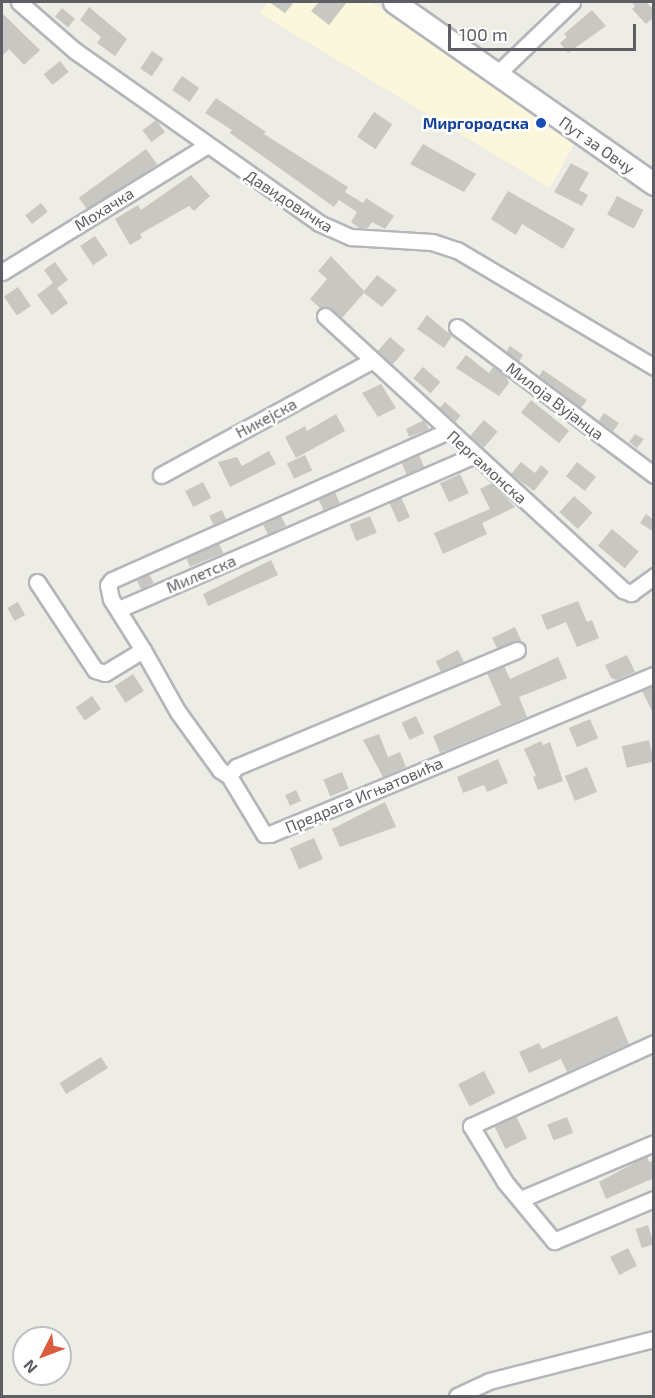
<!DOCTYPE html>
<meta charset="utf-8">
<style>
body{margin:0}
#map{position:relative;width:655px;height:1398px;overflow:hidden;background:#eeede5;font-family:"Exo 2",sans-serif}
div>[style]{position:absolute}
.commercial>*{inset:0;background:#fbf7dd}
.building>*{inset:0;background:#c9c7c2;transform-origin:0 0}
.roads{filter:drop-shadow(2px 0 #b5b6bb) drop-shadow(-2px 0 #b5b6bb) drop-shadow(0 2px #b5b6bb) drop-shadow(0 -2px #b5b6bb)}
.street>*{height:15px;margin:-7.5px;padding:0 7.5px;transform-origin:7.5px;border-radius:7.5px;background:#fff}
.secondary>*{height:21px;margin:-10.5px;padding:0 10.5px;transform-origin:10.5px;border-radius:10.5px;background:#fff}
.dots>*{width:16px;height:16px;translate:-50% -50%;box-sizing:border-box;border:3px solid #fff;border-radius:50%}
span{translate:-50% -50%;white-space:nowrap;text-align:center;line-height:1.15;-webkit-text-stroke:5px #fff;paint-order:stroke}
.transit-label{font-size:16px;color:#164399;font-weight:700}
.right{translate:-100% -50%;text-align:right}
.street-label{font-size:16px;color:#5d5f64}
.frame{position:absolute;inset:0;border:3px solid #5d5f64;pointer-events:none}
.north{position:absolute;left:12px;top:1326px;width:60px;height:60px;box-sizing:border-box;background:#fff;border:2px solid #bebfc1;border-radius:50%;rotate:228deg;font-size:16px;font-weight:700;line-height:24px;text-align:center;color:#5d5f64}
.north::after{content:'';display:block;margin:auto;width:21px;height:27px;background:#db5b3e;clip-path:polygon(50% 0,100% 100%,50% 72%,0 100%)}
.scale{position:absolute;left:448px;top:24px;width:188px;height:27px;box-sizing:border-box;border:3px solid #5d5f64;border-top:0;padding-left:8px;font-size:18px;line-height:21px;white-space:nowrap;color:#5d5f64;-webkit-text-stroke:4px #fff;paint-order:stroke}
</style>
<div id="map">
<div class="commercial">
<i style="clip-path:polygon(269px 2px,371px 2px,575px 142px,550px 188px,259px 13px)"></i>
</div>
<div class="building">
<i style="clip-path:polygon(269px 2px,294px 2px,285px 13px)"></i>
<i style="clip-path:polygon(319px 2px,347px 2px,329px 25px,311px 11px)"></i>
<i style="clip-path:polygon(631px 2px,646px 2px,654px 10px,654px 17px,646px 24px,632px 9px,635px 6px)"></i>
<i style="clip-path:polygon(89px 7px,127px 39px,115px 56px,97px 43px,101px 37px,80px 20px)"></i>
<i style="left:62px;top:8px;width:17px;height:11px;rotate:40deg"></i>
<i style="clip-path:polygon(592px 10px,606px 26px,568px 53px,560px 43px,567px 37px,564px 34px)"></i>
<i style="clip-path:polygon(2px 13px,40px 50px,24px 65px,9px 49px,2px 56px)"></i>
<i style="left:152px;top:51px;width:14px;height:21px;rotate:34deg"></i>
<i style="left:60px;top:61px;width:14px;height:21px;rotate:51deg"></i>
<i style="left:182px;top:76px;width:21px;height:17px;rotate:35deg"></i>
<i style="clip-path:polygon(216px 98px,266px 132px,264px 134px,348px 187px,345px 192px,363px 203px,366px 198px,394px 216px,385px 229px,372px 222px,368px 228px,359px 228px,351px 222px,357px 212px,339px 200px,334px 207px,230px 133px,232px 130px,205px 113px)"></i>
<i style="left:374px;top:112px;width:22px;height:30px;rotate:34deg"></i>
<i style="left:156px;top:120px;width:15px;height:17px;rotate:53deg"></i>
<i style="clip-path:polygon(423px 144px,476px 174px,464px 192px,410px 164px)"></i>
<i style="left:146px;top:149px;width:19px;height:83px;rotate:54deg"></i>
<i style="clip-path:polygon(571px 163px,589px 173px,579px 190px,588px 195px,582px 206px,554px 192px)"></i>
<i style="clip-path:polygon(191px 175px,210px 196px,194px 211px,189px 206px,140px 234px,142px 238px,130px 245px,115px 219px,138px 205px,141px 210px)"></i>
<i style="clip-path:polygon(508px 191px,575px 229px,563px 249px,522px 224px,516px 235px,491px 219px)"></i>
<i style="left:617px;top:196px;width:30px;height:21px;rotate:28deg"></i>
<i style="left:41px;top:203px;width:11px;height:20px;rotate:52deg"></i>
<i style="left:95px;top:236px;width:23px;height:18px;rotate:56deg"></i>
<i style="clip-path:polygon(331px 256px,364px 291px,377px 275px,397px 290px,382px 307px,364px 293px,342px 318px,328px 307px,320px 308px,310px 299px,327px 279px,318px 271px)"></i>
<i style="clip-path:polygon(55px 262px,68px 280px,57px 288px,68px 303px,52px 315px,37px 295px,53px 283px,44px 270px)"></i>
<i style="left:18px;top:287px;width:23px;height:17px;rotate:56deg"></i>
<i style="clip-path:polygon(427px 315px,452px 336px,444px 348px,417px 329px)"></i>
<i style="left:390px;top:337px;width:20px;height:19px;rotate:41deg"></i>
<i style="clip-path:polygon(510px 346px,523px 355px,519px 362px,506px 352px)"></i>
<i style="clip-path:polygon(466px 355px,489px 373px,493px 367px,506px 376px,509px 383px,499px 396px,456px 368px)"></i>
<i style="left:423px;top:367px;width:23px;height:15px;rotate:41deg"></i>
<i style="clip-path:polygon(543px 370px,587px 400px,581px 408px,539px 376px)"></i>
<i style="clip-path:polygon(381px 384px,396px 408px,378px 417px,362px 393px)"></i>
<i style="left:531px;top:400px;width:49px;height:16px;rotate:39deg"></i>
<i style="left:445px;top:402px;width:21px;height:8px;rotate:41deg"></i>
<i style="left:604px;top:413px;width:18px;height:10px;rotate:34deg"></i>
<i style="clip-path:polygon(336px 414px,345px 431px,296px 458px,285px 437px,305px 426px,307px 431px)"></i>
<i style="clip-path:polygon(424px 420px,429px 429px,409px 437px,406px 429px)"></i>
<i style="left:484px;top:420px;width:18px;height:21px;rotate:41deg"></i>
<i style="clip-path:polygon(635px 434px,644px 439px,637px 448px,629px 442px)"></i>
<i style="clip-path:polygon(269px 451px,276px 464px,230px 487px,218px 462px,237px 457px,242px 466px)"></i>
<i style="left:305px;top:455px;width:17px;height:20px;rotate:65deg"></i>
<i style="left:419px;top:455px;width:13px;height:19px;rotate:67deg"></i>
<i style="clip-path:polygon(521px 462px,535px 473px,541px 465px,549px 472px,534px 491px,511px 474px)"></i>
<i style="left:577px;top:462px;width:24px;height:18px;rotate:38deg"></i>
<i style="left:460px;top:474px;width:21px;height:22px;rotate:65deg"></i>
<i style="left:203px;top:482px;width:18px;height:20px;rotate:63deg"></i>
<i style="clip-path:polygon(492px 483px,515px 507px,482px 523px,487px 534px,443px 554px,434px 533px,490px 509px,480px 489px)"></i>
<i style="left:335px;top:492px;width:12px;height:18px;rotate:66deg"></i>
<i style="left:574px;top:496px;width:25px;height:22px;rotate:42deg"></i>
<i style="left:401px;top:497px;width:22px;height:13px;rotate:66deg"></i>
<i style="left:222px;top:510px;width:10px;height:14px;rotate:66deg"></i>
<i style="clip-path:polygon(646px 514px,654px 520px,654px 532px,640px 523px)"></i>
<i style="left:281px;top:516px;width:11px;height:20px;rotate:63deg"></i>
<i style="left:370px;top:516px;width:18px;height:22px;rotate:68deg"></i>
<i style="left:612px;top:529px;width:35px;height:22px;rotate:40deg"></i>
<i style="left:219px;top:543px;width:11px;height:36px;rotate:68deg"></i>
<i style="clip-path:polygon(271px 560px,278px 575px,208px 606px,203px 594px)"></i>
<i style="left:149px;top:574px;width:10px;height:14px;rotate:61deg"></i>
<i style="clip-path:polygon(578px 601px,587px 622px,592px 620px,599px 638px,577px 647px,566px 622px,547px 630px,541px 615px)"></i>
<i style="left:18px;top:602px;width:15px;height:12px;rotate:62deg"></i>
<i style="clip-path:polygon(515px 627px,522px 642px,497px 648px,492px 638px)"></i>
<i style="left:458px;top:650px;width:13px;height:25px;rotate:63deg"></i>
<i style="clip-path:polygon(627px 655px,635px 672px,616px 680px,611px 678px,605px 665px)"></i>
<i style="clip-path:polygon(558px 657px,567px 678px,519px 697px,527px 717px,440px 753px,433px 736px,501px 705px,487px 673px,504px 666px,510px 679px)"></i>
<i style="left:133px;top:674px;width:20px;height:22px;rotate:57deg"></i>
<i style="clip-path:polygon(654px 686px,654px 715px,642px 691px)"></i>
<i style="left:92px;top:696px;width:16px;height:20px;rotate:55deg"></i>
<i style="left:416px;top:716px;width:19px;height:16px;rotate:65deg"></i>
<i style="left:590px;top:719px;width:21px;height:23px;rotate:67deg"></i>
<i style="clip-path:polygon(379px 734px,388px 757px,400px 752px,406px 767px,383px 777px,363px 740px)"></i>
<i style="left:649px;top:740px;width:22px;height:28px;rotate:77deg"></i>
<i style="clip-path:polygon(541px 741px,543px 745px,550px 742px,563px 781px,538px 790px,533px 777px,536px 776px,524px 749px)"></i>
<i style="clip-path:polygon(498px 759px,508px 783px,487px 792px,484px 785px,463px 793px,457px 777px)"></i>
<i style="left:587px;top:767px;width:27px;height:24px;rotate:68deg"></i>
<i style="left:342px;top:772px;width:18px;height:20px;rotate:68deg"></i>
<i style="left:296px;top:790px;width:12px;height:12px;rotate:66deg"></i>
<i style="clip-path:polygon(385px 802px,396px 827px,340px 847px,332px 829px)"></i>
<i style="left:314px;top:838px;width:23px;height:26px;rotate:67deg"></i>
<i style="clip-path:polygon(617px 1016px,629px 1044px,567px 1072px,561px 1059px,529px 1073px,519px 1052px,539px 1043px,542px 1049px)"></i>
<i style="left:101px;top:1057px;width:13px;height:49px;rotate:58deg"></i>
<i style="left:484px;top:1071px;width:25px;height:29px;rotate:63deg"></i>
<i style="left:516px;top:1116px;width:25px;height:24px;rotate:64deg"></i>
<i style="left:567px;top:1117px;width:17px;height:21px;rotate:69deg"></i>
<i style="clip-path:polygon(647px 1156px,649px 1162px,654px 1160px,654px 1178px,606px 1199px,599px 1182px)"></i>
<i style="left:648px;top:1225px;width:20px;height:13px;rotate:72deg"></i>
<i style="left:628px;top:1248px;width:20px;height:20px;rotate:63deg"></i>
</div>
<div class="roads">
<div class="street">
<i style="left:19px;top:2px;width:73px;rotate:41.1deg"></i>
<i style="left:74px;top:50px;width:300px;rotate:35.2deg"></i>
<i style="left:319px;top:223px;width:35px;rotate:24deg"></i>
<i style="left:351px;top:237px;width:81px;rotate:3.5deg"></i>
<i style="left:432px;top:242px;width:26px;rotate:18deg"></i>
<i style="left:457px;top:250px;width:229px;rotate:30.7deg"></i>
<i style="left:497px;top:74px;width:104px;rotate:-43.8deg"></i>
<i style="left:2px;top:272px;width:240px;rotate:-31.7deg"></i>
<i style="left:325px;top:316px;width:405px;rotate:42.6deg"></i>
<i style="left:623px;top:590px;width:9px;rotate:21deg"></i>
<i style="left:631px;top:593px;width:29px;rotate:-36deg"></i>
<i style="left:457px;top:327px;width:246px;rotate:36.9deg"></i>
<i style="left:161px;top:475px;width:239px;rotate:-28.5deg"></i>
<i style="left:37px;top:582px;width:105px;rotate:56.6deg"></i>
<i style="left:95px;top:670px;width:10px;rotate:17deg"></i>
<i style="left:105px;top:673px;width:44px;rotate:-31.2deg"></i>
<i style="left:143px;top:650px;width:60px;rotate:-122.1deg"></i>
<i style="left:111px;top:599px;width:14px;rotate:-102deg"></i>
<i style="left:108px;top:585px;width:6px;rotate:-51deg"></i>
<i style="left:112px;top:580px;width:368px;rotate:-23.9deg"></i>
<i style="left:119px;top:609px;width:388px;rotate:-23.4deg"></i>
<i style="left:143px;top:650px;width:71px;rotate:60.6deg"></i>
<i style="left:178px;top:712px;width:72px;rotate:54.1deg"></i>
<i style="left:220px;top:770px;width:11px;rotate:34deg"></i>
<i style="left:517px;top:650px;width:304px;rotate:157.4deg"></i>
<i style="left:236px;top:767px;width:11px;rotate:128deg"></i>
<i style="left:229px;top:776px;width:68px;rotate:58.9deg"></i>
<i style="left:264px;top:834px;width:6px"></i>
<i style="left:270px;top:834px;width:416px;rotate:-22.5deg"></i>
<i style="left:654px;top:1043px;width:201px;rotate:155.6deg"></i>
<i style="left:471px;top:1126px;width:66px;rotate:58.7deg"></i>
<i style="left:505px;top:1182px;width:77px;rotate:50.3deg"></i>
<i style="left:554px;top:1241px;width:108px;rotate:-22.8deg"></i>
<i style="left:521px;top:1199px;width:144px;rotate:-22.8deg"></i>
<i style="left:457px;top:1396px;width:35px;rotate:-25deg"></i>
<i style="left:489px;top:1381px;width:170px;rotate:-14.3deg"></i>
</div>
<div class="secondary">
<i style="left:394px;top:2px;width:317px;rotate:35deg"></i>
</div>
</div>
<div class="dots">
<i style="left:541px;top:123px;background:#1a4fb4"></i>
</div>
<div class="transit-label">
<span class="right" style="left:529px;top:123px">Миргородска</span>
</div>
<div class="street-label">
<span style="left:597px;top:145px;rotate:35deg">Пут за Овчу</span>
<span style="left:289px;top:201px;rotate:33deg">Давидовичка</span>
<span style="left:104px;top:209px;rotate:-32deg">Мохачка</span>
<span style="left:555px;top:401px;rotate:37deg">Милоја Вујанца</span>
<span style="left:266px;top:418px;rotate:-28deg">Никејска</span>
<span style="left:487px;top:467px;rotate:42deg">Пергамонска</span>
<span style="left:201px;top:574px;rotate:-23deg">Милетска</span>
<span style="left:364px;top:795px;rotate:-23deg">Предрага Игњатовића</span>
</div>
<div class="frame"></div>
<div class="north">N</div>
<div class="scale">100 m</div>
</div>
